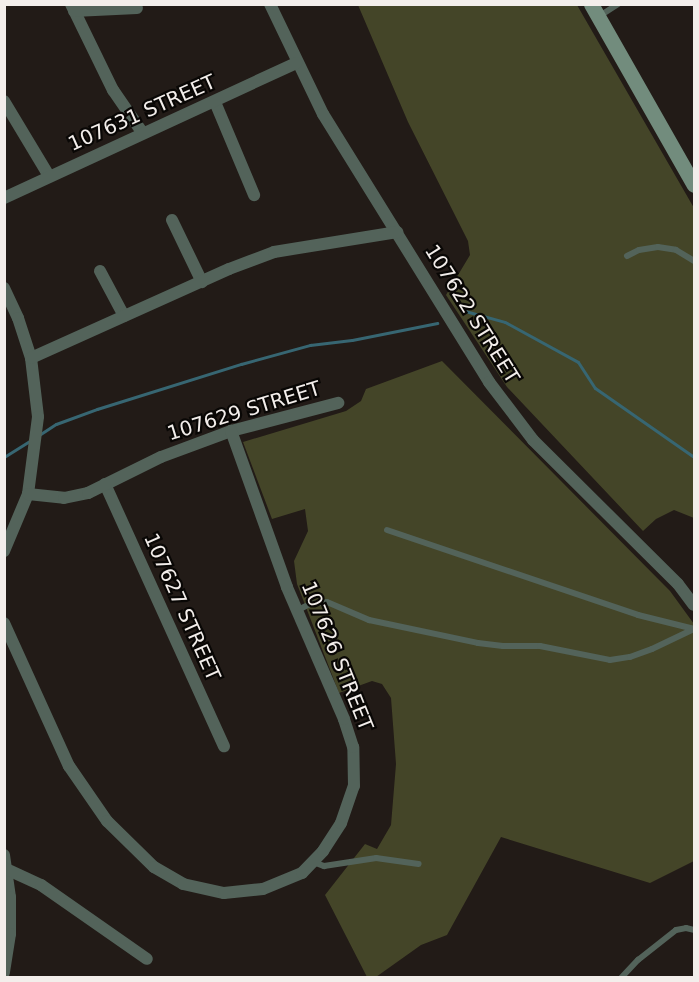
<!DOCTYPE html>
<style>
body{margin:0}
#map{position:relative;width:699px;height:982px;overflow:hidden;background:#221b17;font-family:"DejaVu Sans",sans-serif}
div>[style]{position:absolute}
.green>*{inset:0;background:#444528}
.stream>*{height:3px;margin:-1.5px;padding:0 1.5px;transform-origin:1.5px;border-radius:1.5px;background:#376672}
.lane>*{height:6px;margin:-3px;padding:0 3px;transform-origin:3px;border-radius:3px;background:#53635a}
.street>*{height:12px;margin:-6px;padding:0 6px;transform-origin:6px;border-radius:6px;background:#53635a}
.secondary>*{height:15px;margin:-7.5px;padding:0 7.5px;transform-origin:7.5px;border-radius:7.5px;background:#728c7d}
span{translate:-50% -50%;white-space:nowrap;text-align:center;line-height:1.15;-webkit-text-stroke:4.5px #090705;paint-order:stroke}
.street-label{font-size:20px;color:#f3eeeb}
.frame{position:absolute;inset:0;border:6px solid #f3eeeb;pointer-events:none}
</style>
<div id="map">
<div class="green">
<i style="clip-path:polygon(358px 5px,577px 5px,694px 208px,694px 518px,674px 510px,656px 519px,643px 531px,507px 387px,446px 295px,470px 255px,468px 241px,408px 122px)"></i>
<i style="clip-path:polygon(442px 361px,670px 591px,694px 624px,694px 861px,650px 883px,501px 837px,447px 935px,421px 945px,376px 977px,367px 977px,325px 895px,365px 844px,377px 849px,391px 825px,396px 764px,391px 698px,382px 684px,372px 681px,339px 693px,297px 584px,294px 561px,308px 531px,305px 509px,272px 519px,243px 442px,346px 411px,361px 401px,366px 389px)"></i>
</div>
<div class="stream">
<i style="left:465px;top:311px;width:41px;rotate:15.4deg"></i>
<i style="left:505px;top:322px;width:83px;rotate:28.7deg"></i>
<i style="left:578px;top:362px;width:31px;rotate:57deg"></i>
<i style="left:595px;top:388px;width:121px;rotate:34.9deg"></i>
<i style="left:39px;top:435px;width:20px;rotate:-33deg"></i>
<i style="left:56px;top:424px;width:44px;rotate:-20.1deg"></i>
<i style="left:97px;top:409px;width:151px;rotate:-17.4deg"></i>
<i style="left:241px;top:364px;width:72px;rotate:-15.4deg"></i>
<i style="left:310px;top:345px;width:42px;rotate:-6.8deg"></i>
<i style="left:352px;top:340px;width:87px;rotate:-11.3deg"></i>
<i style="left:4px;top:457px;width:32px;rotate:-32deg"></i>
</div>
<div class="lane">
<i style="left:598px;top:17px;width:24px;rotate:-33deg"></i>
<i style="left:627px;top:256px;width:13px;rotate:-27deg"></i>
<i style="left:639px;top:250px;width:19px;rotate:-9deg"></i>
<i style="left:658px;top:247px;width:18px;rotate:9deg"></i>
<i style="left:676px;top:250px;width:21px;rotate:31deg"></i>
<i style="left:387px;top:530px;width:265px;rotate:18.7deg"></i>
<i style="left:638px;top:615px;width:58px;rotate:14deg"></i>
<i style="left:298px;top:610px;width:13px;rotate:-27deg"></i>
<i style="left:310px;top:604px;width:17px;rotate:-7deg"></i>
<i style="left:327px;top:602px;width:46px;rotate:23.2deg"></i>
<i style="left:369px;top:620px;width:111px;rotate:11.9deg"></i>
<i style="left:478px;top:643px;width:25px;rotate:7deg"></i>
<i style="left:503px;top:646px;width:37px"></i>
<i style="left:540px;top:646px;width:71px;rotate:11.3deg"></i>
<i style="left:610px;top:660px;width:20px;rotate:-9deg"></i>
<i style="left:630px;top:657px;width:23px;rotate:-20deg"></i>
<i style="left:652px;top:649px;width:47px;rotate:-25.5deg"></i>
<i style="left:313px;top:862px;width:12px;rotate:20deg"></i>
<i style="left:324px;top:866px;width:53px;rotate:-8.7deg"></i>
<i style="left:376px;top:858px;width:43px;rotate:7.9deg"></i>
<i style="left:621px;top:978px;width:25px;rotate:-47deg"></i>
<i style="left:638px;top:960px;width:48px;rotate:-38.3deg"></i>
<i style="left:676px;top:930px;width:10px;rotate:-11deg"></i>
<i style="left:686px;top:928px;width:8px;rotate:14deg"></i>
</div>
<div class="street">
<i style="left:71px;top:4px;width:96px;rotate:64deg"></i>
<i style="left:113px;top:90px;width:51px;rotate:55.4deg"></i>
<i style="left:270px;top:4px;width:122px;rotate:64.3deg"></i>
<i style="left:323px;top:114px;width:315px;rotate:58.2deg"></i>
<i style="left:489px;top:382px;width:73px;rotate:52.8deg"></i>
<i style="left:533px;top:440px;width:204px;rotate:44.8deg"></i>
<i style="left:678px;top:584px;width:26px;rotate:53deg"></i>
<i style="left:74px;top:11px;width:63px;rotate:-2.7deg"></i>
<i style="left:4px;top:101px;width:87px;rotate:59deg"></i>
<i style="left:215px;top:102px;width:101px;rotate:67.2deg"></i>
<i style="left:4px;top:198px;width:322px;rotate:-24.8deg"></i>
<i style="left:172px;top:220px;width:69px;rotate:64.2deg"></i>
<i style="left:100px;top:271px;width:51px;rotate:61.9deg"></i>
<i style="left:4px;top:288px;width:33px;rotate:65deg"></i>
<i style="left:18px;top:318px;width:42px;rotate:72deg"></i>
<i style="left:31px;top:358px;width:59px;rotate:83.2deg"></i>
<i style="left:38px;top:417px;width:78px;rotate:97.4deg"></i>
<i style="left:28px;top:494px;width:62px;rotate:112.8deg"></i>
<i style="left:31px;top:358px;width:217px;rotate:-24.2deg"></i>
<i style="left:229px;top:269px;width:48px;rotate:-20.7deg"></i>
<i style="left:274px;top:252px;width:125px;rotate:-9.2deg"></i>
<i style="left:105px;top:484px;width:288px;rotate:65.6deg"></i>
<i style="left:28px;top:494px;width:36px;rotate:6deg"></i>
<i style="left:64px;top:498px;width:25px;rotate:-12deg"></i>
<i style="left:88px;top:493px;width:81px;rotate:-26.3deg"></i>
<i style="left:161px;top:457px;width:75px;rotate:-20.4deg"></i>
<i style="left:231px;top:431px;width:111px;rotate:-14.7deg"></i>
<i style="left:4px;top:623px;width:157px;rotate:65.6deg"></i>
<i style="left:69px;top:766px;width:67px;rotate:55.4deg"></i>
<i style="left:107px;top:821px;width:66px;rotate:44.4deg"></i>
<i style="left:154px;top:867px;width:34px;rotate:30deg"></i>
<i style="left:183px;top:884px;width:42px;rotate:12.4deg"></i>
<i style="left:224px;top:893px;width:39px;rotate:-6deg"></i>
<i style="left:263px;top:889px;width:42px;rotate:-22.3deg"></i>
<i style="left:302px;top:873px;width:30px;rotate:-46deg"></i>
<i style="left:323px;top:851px;width:33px;rotate:-57deg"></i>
<i style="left:341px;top:823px;width:39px;rotate:-71deg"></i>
<i style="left:354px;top:786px;width:39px;rotate:-91deg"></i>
<i style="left:353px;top:747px;width:29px;rotate:-108deg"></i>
<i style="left:344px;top:719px;width:144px;rotate:-113.4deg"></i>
<i style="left:287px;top:587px;width:166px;rotate:-109.7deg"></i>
<i style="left:4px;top:855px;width:42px;rotate:81.9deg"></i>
<i style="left:10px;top:897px;width:37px;rotate:90deg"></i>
<i style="left:10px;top:934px;width:39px;rotate:99deg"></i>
<i style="left:4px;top:868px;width:41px;rotate:24.7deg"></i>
<i style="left:41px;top:885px;width:129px;rotate:34.9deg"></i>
</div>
<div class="secondary">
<i style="left:591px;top:4px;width:208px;rotate:60.4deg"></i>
</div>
<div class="street-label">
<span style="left:142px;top:113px;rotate:-24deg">107631 STREET</span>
<span style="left:472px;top:314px;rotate:58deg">107622 STREET</span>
<span style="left:244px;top:411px;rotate:-17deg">107629 STREET</span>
<span style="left:182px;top:607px;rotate:66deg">107627 STREET</span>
<span style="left:337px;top:656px;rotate:68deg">107626 STREET</span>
</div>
<div class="frame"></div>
</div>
